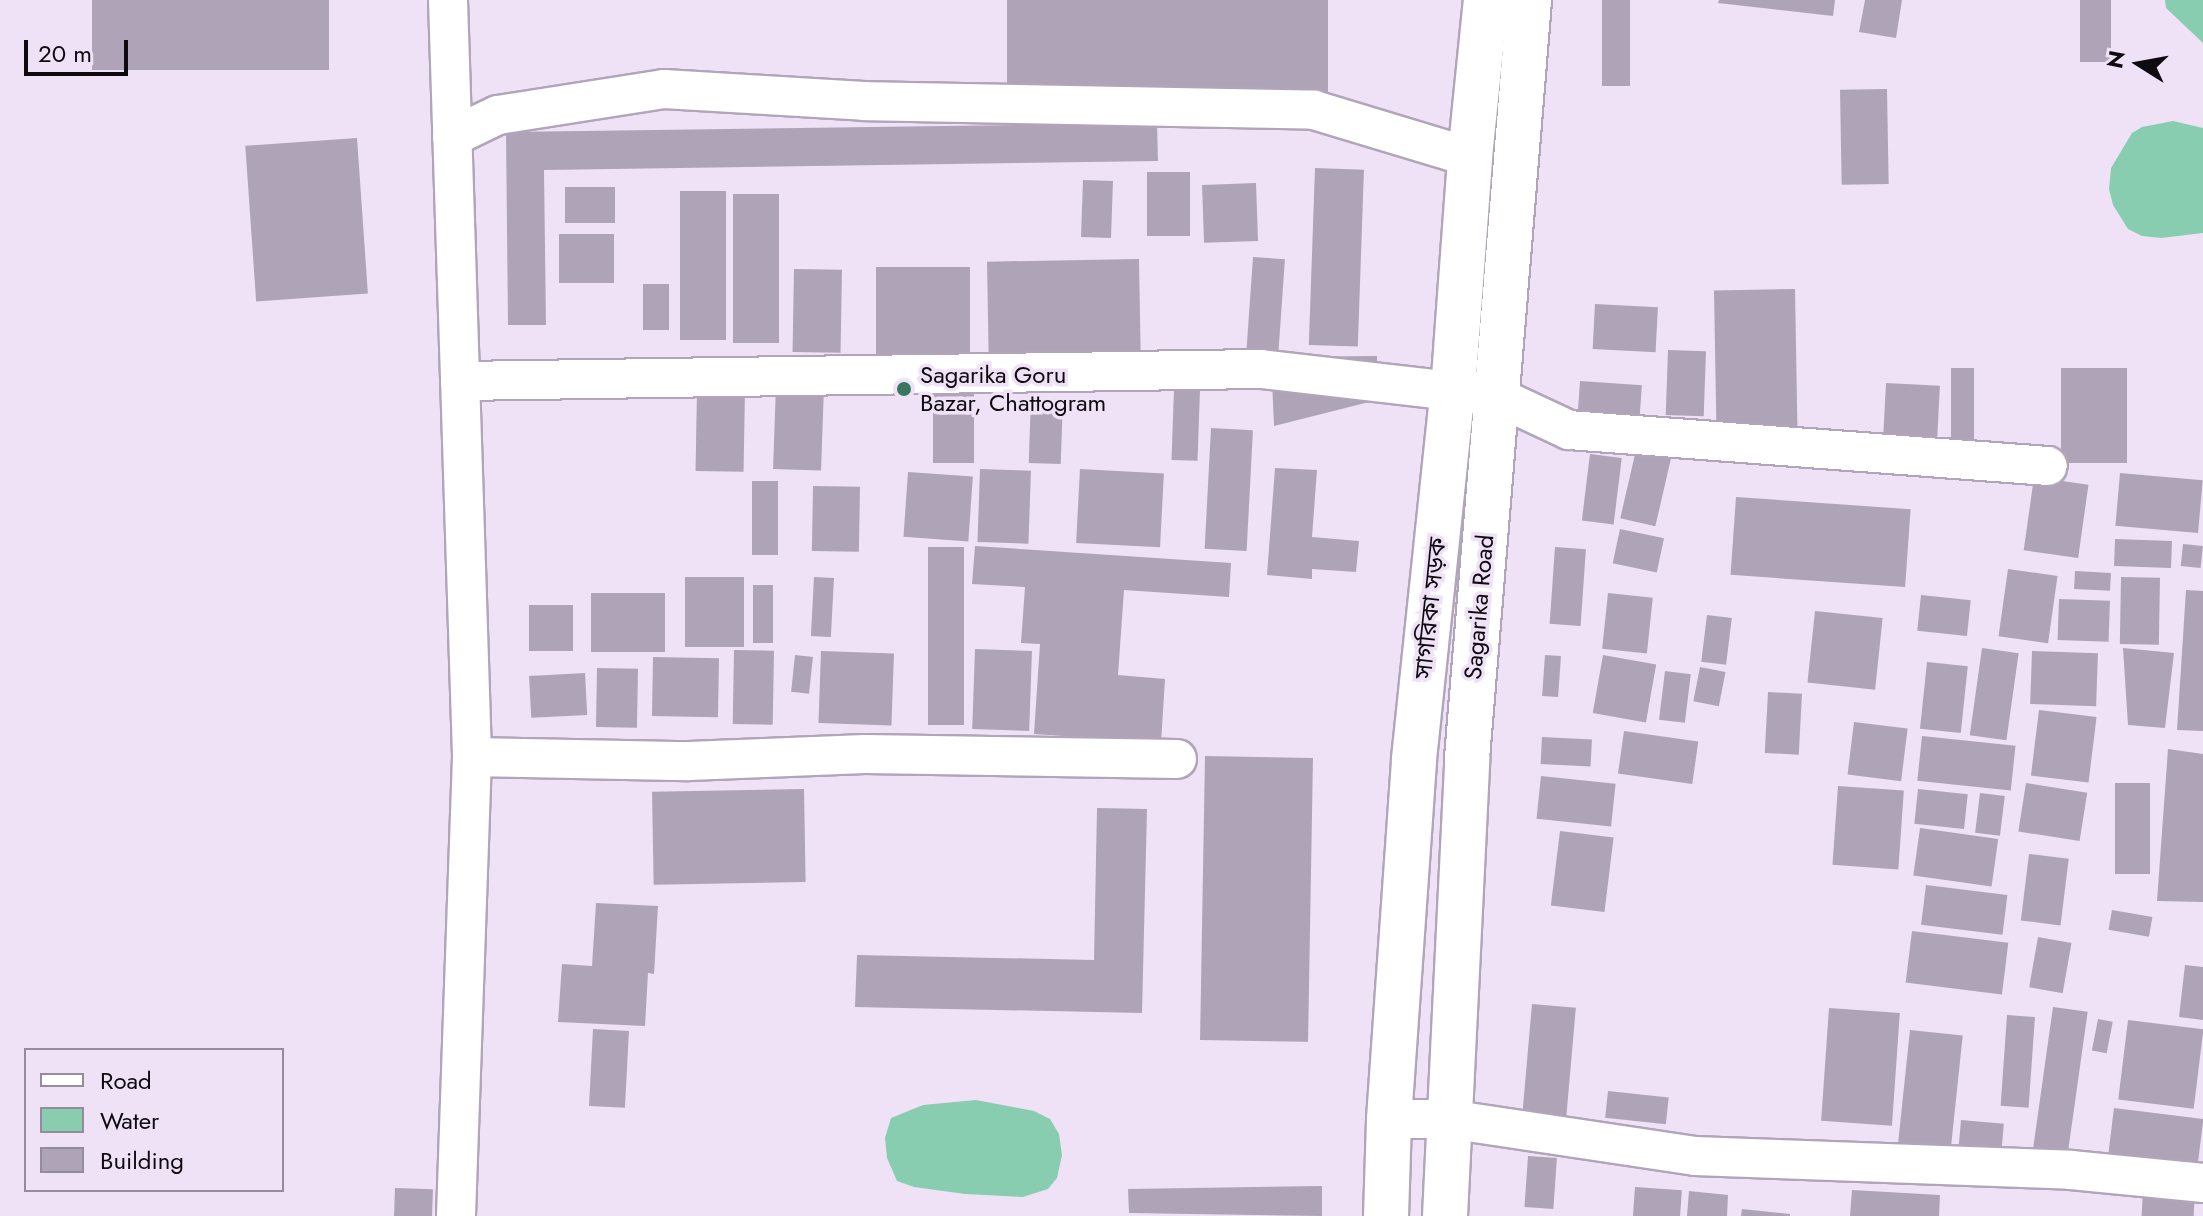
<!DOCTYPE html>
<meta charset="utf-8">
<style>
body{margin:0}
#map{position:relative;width:2203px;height:1216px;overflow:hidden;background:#efe2f7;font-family:Jost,"Noto Sans Bengali",sans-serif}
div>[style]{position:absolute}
.water>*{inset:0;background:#89cdb1}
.building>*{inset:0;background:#afa3b7;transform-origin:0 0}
.roads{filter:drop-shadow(2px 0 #b1a5b9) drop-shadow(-2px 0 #b1a5b9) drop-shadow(0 2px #b1a5b9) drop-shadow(0 -2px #b1a5b9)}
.minor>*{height:38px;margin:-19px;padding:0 19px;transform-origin:19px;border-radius:19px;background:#fff}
.primary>*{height:44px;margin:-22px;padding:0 22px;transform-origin:22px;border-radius:22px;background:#fff}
.dots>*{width:22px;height:22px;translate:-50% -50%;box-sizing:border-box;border:4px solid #efe2f7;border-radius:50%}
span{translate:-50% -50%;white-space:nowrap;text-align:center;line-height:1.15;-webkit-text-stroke:7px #efe2f7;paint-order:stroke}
.poi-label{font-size:24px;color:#0e0a10}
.left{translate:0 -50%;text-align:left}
.street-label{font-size:24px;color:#0e0a10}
.legend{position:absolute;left:24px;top:1048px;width:260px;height:144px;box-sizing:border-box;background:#efe2f7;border:2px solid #958c9b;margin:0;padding:10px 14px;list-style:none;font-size:24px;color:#0e0a10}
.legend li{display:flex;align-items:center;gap:16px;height:40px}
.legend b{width:40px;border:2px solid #958c9b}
.north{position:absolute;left:2099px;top:24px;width:80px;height:80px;-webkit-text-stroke:6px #efe2f7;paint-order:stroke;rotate:281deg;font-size:22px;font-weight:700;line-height:32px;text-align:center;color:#0e0a10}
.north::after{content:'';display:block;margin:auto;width:28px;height:36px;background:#0e0a10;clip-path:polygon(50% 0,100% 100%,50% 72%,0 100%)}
.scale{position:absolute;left:24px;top:40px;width:104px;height:36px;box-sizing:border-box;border:4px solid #0e0a10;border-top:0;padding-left:10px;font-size:24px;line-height:28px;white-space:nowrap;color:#0e0a10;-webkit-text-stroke:6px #efe2f7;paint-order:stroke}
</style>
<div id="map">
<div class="water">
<i style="clip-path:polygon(2165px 0,2203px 0,2203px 43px,2166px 8px)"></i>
<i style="clip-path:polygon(2173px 121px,2203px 128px,2203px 233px,2161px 238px,2142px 236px,2128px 229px,2113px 205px,2109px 189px,2111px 168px,2132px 133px,2142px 127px)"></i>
<i style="clip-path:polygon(976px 1100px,1034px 1111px,1050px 1119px,1059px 1134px,1062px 1155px,1057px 1178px,1048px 1189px,1023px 1197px,965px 1194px,914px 1187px,897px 1181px,887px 1158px,885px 1138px,891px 1118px,923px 1105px)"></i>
</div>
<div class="building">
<i style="left:92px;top:0;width:237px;height:70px"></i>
<i style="left:1007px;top:0;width:321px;height:92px"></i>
<i style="left:1602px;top:0;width:28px;height:86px"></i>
<i style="clip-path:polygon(1719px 0,1835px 0,1833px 16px,1718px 3px)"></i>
<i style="clip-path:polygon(1865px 0,1902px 0,1896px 38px,1859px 32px)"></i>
<i style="left:2080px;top:0;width:31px;height:62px"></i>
<i style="left:1887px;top:89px;width:95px;height:47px;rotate:89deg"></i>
<i style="clip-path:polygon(1157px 123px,1158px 161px,544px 170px,546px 325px,508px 325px,506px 132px)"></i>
<i style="left:357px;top:138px;width:156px;height:112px;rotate:86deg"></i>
<i style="left:1315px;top:168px;width:49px;height:177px;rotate:2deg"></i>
<i style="left:1147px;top:172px;width:43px;height:64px"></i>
<i style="left:1083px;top:180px;width:30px;height:57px;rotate:2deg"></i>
<i style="left:1256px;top:183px;width:58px;height:54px;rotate:88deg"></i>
<i style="left:565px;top:187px;width:50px;height:36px"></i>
<i style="left:680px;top:191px;width:46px;height:149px"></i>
<i style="left:733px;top:194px;width:46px;height:149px"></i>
<i style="left:559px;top:234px;width:55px;height:49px"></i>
<i style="left:1253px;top:257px;width:32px;height:93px;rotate:4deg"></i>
<i style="left:1139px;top:259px;width:92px;height:152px;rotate:89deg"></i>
<i style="left:876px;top:267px;width:94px;height:88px"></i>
<i style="left:794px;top:269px;width:48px;height:83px;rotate:1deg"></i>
<i style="left:643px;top:284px;width:26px;height:46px"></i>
<i style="left:1795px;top:289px;width:141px;height:81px;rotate:89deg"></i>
<i style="left:1595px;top:304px;width:63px;height:45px;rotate:3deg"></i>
<i style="left:1668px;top:350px;width:38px;height:65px;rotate:2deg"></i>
<i style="clip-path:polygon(1377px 356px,1377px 400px,1274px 426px,1271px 357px)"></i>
<i style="left:1951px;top:368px;width:23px;height:71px"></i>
<i style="left:2061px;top:368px;width:66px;height:95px"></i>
<i style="left:1580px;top:381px;width:62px;height:45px;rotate:4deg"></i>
<i style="left:1886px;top:383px;width:54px;height:51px;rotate:3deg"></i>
<i style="left:776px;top:385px;width:48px;height:84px;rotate:2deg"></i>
<i style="left:697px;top:388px;width:48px;height:83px;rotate:1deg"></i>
<i style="left:1174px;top:389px;width:26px;height:71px;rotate:2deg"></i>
<i style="left:974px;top:393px;width:70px;height:41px;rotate:90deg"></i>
<i style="left:1031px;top:398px;width:32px;height:65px;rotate:2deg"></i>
<i style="left:1211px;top:428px;width:42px;height:121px;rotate:3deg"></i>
<i style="left:1636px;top:450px;width:36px;height:70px;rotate:13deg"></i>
<i style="left:1590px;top:454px;width:32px;height:67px;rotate:7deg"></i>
<i style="clip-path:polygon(1275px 468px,1317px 470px,1312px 537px,1359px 541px,1356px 572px,1312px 569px,1312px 579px,1267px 575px)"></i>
<i style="left:980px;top:469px;width:51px;height:73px;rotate:2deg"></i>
<i style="left:1080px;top:469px;width:84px;height:74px;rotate:3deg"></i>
<i style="left:908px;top:472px;width:65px;height:65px;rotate:4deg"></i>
<i style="left:2120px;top:473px;width:83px;height:53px;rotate:5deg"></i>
<i style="left:2034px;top:477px;width:55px;height:74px;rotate:8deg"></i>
<i style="left:752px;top:481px;width:26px;height:74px"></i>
<i style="left:813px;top:486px;width:47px;height:65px;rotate:1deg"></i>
<i style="left:1736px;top:497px;width:175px;height:78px;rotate:4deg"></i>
<i style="left:1620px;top:529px;width:45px;height:35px;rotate:12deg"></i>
<i style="left:2115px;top:539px;width:57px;height:27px;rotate:2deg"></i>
<i style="left:2183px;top:544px;width:20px;height:22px;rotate:6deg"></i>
<i style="clip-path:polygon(975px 546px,1231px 563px,1229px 597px,1124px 590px,1118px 675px,1165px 679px,1161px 743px,1034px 734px,1040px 644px,1021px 643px,1025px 587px,972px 584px)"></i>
<i style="left:928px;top:547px;width:36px;height:178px"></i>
<i style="left:1555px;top:547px;width:31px;height:77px;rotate:4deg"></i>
<i style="left:2008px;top:569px;width:50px;height:68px;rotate:8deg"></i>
<i style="left:2075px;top:571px;width:36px;height:18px;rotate:3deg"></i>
<i style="left:685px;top:577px;width:59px;height:70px"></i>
<i style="left:814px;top:577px;width:20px;height:59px;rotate:3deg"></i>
<i style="left:2121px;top:577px;width:39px;height:67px;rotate:1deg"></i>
<i style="left:753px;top:585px;width:20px;height:58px"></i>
<i style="clip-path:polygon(2186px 590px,2203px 591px,2203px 731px,2177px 730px)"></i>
<i style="left:591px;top:593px;width:74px;height:59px"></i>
<i style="left:1608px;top:593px;width:45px;height:56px;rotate:6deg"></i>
<i style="left:1921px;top:595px;width:50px;height:36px;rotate:6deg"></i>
<i style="left:2059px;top:599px;width:51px;height:41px;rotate:2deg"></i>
<i style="left:573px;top:605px;width:46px;height:44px;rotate:90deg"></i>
<i style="left:1815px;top:611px;width:68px;height:72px;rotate:6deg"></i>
<i style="left:1707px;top:615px;width:25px;height:47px;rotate:7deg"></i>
<i style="left:1982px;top:648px;width:37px;height:88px;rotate:8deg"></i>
<i style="clip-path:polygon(2123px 648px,2174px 653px,2165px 728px,2128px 725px)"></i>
<i style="left:975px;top:649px;width:57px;height:80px;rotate:2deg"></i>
<i style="left:734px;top:650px;width:40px;height:74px;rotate:1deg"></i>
<i style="left:821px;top:651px;width:73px;height:72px;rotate:2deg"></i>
<i style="left:2032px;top:651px;width:66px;height:53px;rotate:2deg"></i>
<i style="left:795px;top:655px;width:18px;height:37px;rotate:6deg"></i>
<i style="left:1545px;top:655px;width:16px;height:41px;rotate:4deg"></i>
<i style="left:1603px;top:655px;width:54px;height:59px;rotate:10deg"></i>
<i style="left:653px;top:657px;width:66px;height:59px;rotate:1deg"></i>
<i style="left:1927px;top:662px;width:41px;height:67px;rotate:6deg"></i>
<i style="left:1700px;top:667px;width:26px;height:35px;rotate:11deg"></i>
<i style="left:597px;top:668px;width:41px;height:59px;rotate:1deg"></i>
<i style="left:1665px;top:671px;width:26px;height:49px;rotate:7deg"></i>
<i style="left:585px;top:673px;width:42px;height:56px;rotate:87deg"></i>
<i style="left:1768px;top:692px;width:34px;height:61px;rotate:3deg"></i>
<i style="left:2039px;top:710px;width:58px;height:66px;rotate:7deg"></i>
<i style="left:1854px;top:722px;width:54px;height:53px;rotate:7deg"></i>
<i style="left:1624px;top:731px;width:75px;height:43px;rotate:8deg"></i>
<i style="left:1922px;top:736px;width:94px;height:45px;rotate:6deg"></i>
<i style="left:1542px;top:737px;width:50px;height:27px;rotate:3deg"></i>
<i style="clip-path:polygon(2168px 749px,2203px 754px,2203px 902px,2157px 901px)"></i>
<i style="left:1205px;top:756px;width:108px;height:284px;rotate:1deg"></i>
<i style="left:1541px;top:776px;width:75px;height:43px;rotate:6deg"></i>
<i style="left:2026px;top:783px;width:62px;height:49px;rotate:9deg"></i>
<i style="left:2115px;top:783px;width:35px;height:91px"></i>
<i style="left:1838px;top:786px;width:66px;height:79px;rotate:4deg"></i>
<i style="left:804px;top:789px;width:93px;height:152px;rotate:89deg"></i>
<i style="left:1918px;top:789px;width:50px;height:35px;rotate:6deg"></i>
<i style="left:1980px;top:793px;width:25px;height:40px;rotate:7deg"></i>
<i style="clip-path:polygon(1097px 808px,1147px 809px,1142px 1013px,855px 1007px,857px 955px,1094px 960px)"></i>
<i style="left:1920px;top:828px;width:79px;height:48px;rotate:8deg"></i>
<i style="left:1560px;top:831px;width:54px;height:75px;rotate:7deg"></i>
<i style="left:2029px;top:854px;width:40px;height:67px;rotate:7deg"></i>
<i style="left:1926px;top:885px;width:82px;height:40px;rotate:7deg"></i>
<i style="clip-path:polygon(596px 903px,658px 906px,654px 974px,648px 973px,645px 1026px,558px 1022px,562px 964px,592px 966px)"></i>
<i style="left:2112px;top:910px;width:41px;height:20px;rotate:10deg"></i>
<i style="left:1912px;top:931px;width:97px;height:52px;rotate:7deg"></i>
<i style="left:2038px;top:937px;width:34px;height:51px;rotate:10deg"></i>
<i style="clip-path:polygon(2185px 965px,2203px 967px,2203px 1020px,2179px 1017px)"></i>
<i style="left:1532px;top:1004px;width:44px;height:108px;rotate:5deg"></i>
<i style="left:2053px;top:1007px;width:35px;height:143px;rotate:8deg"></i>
<i style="left:1829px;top:1008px;width:71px;height:113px;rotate:4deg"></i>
<i style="left:2007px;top:1015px;width:28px;height:91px;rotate:4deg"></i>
<i style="left:2098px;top:1019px;width:15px;height:32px;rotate:11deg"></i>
<i style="left:2128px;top:1020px;width:76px;height:80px;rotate:7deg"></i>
<i style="left:593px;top:1029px;width:36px;height:77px;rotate:3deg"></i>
<i style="left:1910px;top:1030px;width:53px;height:115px;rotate:6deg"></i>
<i style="left:1608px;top:1091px;width:61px;height:27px;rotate:6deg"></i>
<i style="left:2114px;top:1108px;width:90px;height:46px;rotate:7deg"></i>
<i style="left:1961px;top:1120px;width:43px;height:27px;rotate:5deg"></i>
<i style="left:1528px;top:1156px;width:29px;height:51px;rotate:4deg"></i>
<i style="clip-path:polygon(1322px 1186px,1322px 1216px,1129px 1213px,1128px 1189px)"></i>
<i style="left:1635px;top:1187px;width:47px;height:29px;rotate:4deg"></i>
<i style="left:395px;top:1188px;width:38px;height:28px;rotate:2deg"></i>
<i style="left:2143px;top:1189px;width:52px;height:27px;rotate:3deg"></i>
<i style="clip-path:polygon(1852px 1190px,1940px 1195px,1939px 1216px,1850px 1216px)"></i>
<i style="clip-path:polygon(1689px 1191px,1728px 1195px,1727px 1216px,1687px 1216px)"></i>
<i style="clip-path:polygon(1742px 1209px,1790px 1214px,1790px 1216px,1741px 1216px)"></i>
</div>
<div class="roads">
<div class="minor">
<i style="left:448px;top:0;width:757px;rotate:88.18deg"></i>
<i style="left:472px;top:757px;width:459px;rotate:92deg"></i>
<i style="left:452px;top:137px;width:51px;rotate:-25.6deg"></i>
<i style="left:498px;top:115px;width:168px;rotate:-8.9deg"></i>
<i style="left:664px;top:89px;width:200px;rotate:3.4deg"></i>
<i style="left:864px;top:101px;width:450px;rotate:1.1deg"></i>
<i style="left:1314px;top:110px;width:163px;rotate:16.8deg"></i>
<i style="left:460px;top:381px;width:801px;rotate:-0.86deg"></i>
<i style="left:1261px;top:369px;width:237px;rotate:6.6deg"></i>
<i style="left:1496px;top:396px;width:81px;rotate:25deg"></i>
<i style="left:1569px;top:430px;width:480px;rotate:4.3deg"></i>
<i style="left:472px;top:757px;width:217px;rotate:1.1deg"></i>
<i style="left:689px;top:761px;width:176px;rotate:-2.3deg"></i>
<i style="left:865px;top:754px;width:312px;rotate:0.9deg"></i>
<i style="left:1389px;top:1119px;width:59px"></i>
<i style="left:1448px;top:1119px;width:250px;rotate:8.5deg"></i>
<i style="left:1695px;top:1156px;width:376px;rotate:2.1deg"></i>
<i style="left:2071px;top:1170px;width:133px;rotate:5.6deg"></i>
</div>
<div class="primary">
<i style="left:1386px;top:1216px;width:97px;rotate:-88.2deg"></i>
<i style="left:1389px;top:1119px;width:361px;rotate:-86deg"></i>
<i style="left:1414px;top:759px;width:370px;rotate:-84deg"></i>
<i style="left:1453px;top:391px;width:235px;rotate:-85.8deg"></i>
<i style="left:1470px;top:157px;width:158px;rotate:-84.2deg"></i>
<i style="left:1445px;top:1216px;width:459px;rotate:-87.2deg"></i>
<i style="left:1467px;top:758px;width:761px;rotate:-85.32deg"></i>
</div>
</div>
<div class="dots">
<i style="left:904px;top:389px;background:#3a755e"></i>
</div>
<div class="poi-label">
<span class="left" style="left:920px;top:389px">Sagarika Goru<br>Bazar, Chattogram</span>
</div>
<div class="street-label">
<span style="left:1479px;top:607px;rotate:-85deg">Sagarika Road</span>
<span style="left:1430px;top:608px;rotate:-84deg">সাগরিকা সড়ক</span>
</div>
<ul class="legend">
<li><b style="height:10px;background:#fff"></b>Road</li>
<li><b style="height:22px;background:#89cdb1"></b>Water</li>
<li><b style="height:22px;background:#afa3b7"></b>Building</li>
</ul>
<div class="north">N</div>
<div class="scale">20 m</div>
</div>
